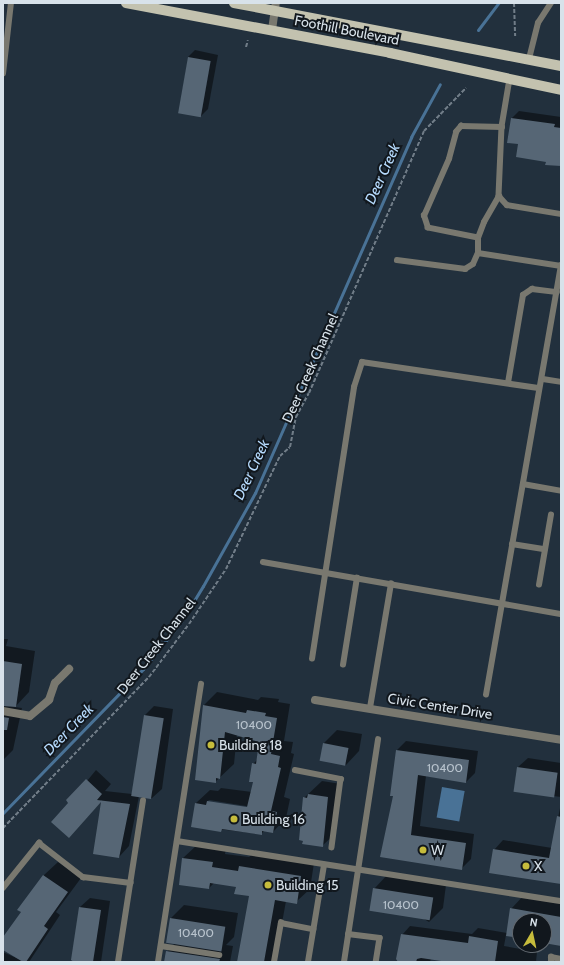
<!DOCTYPE html>
<style>
body{margin:0}
#map{position:relative;width:564px;height:965px;overflow:hidden;background:#22303d;font-family:Cabin,sans-serif}
div>[style]{position:absolute}
.water>*{inset:0;background:#497296;transform-origin:0 0}
.shadow>*{inset:0;background:#0007}
.stream>*{height:3px;margin:-1.5px;padding:0 1.5px;transform-origin:1.5px;border-radius:1.5px;background:#497296}
.building>*{inset:0;background:#566675;transform-origin:0 0}
.path>*{height:2px;margin-top:-1px;transform-origin:0;background:repeating-linear-gradient(90deg,#717d88 0 4px,transparent 0 6px)}
.service>*{height:5.5px;margin:-2.75px;padding:0 2.75px;transform-origin:2.75px;border-radius:2.75px;background:#79786f}
.minor>*{height:8px;margin:-4px;padding:0 4px;transform-origin:4px;border-radius:4px;background:#79786f}
.tertiary>*{height:8px;margin:-4px;padding:0 4px;transform-origin:4px;border-radius:4px;background:#79786f}
.primary>*{height:10px;margin:-5px;padding:0 5px;transform-origin:5px;border-radius:5px;background:#c3c2af}
.dots>*{width:11px;height:11px;translate:-50% -50%;box-sizing:border-box;border:2px solid #11171d;border-radius:50%}
span{translate:-50% -50%;white-space:nowrap;text-align:center;line-height:1.15;-webkit-text-stroke:4px #11171d;paint-order:stroke}
.number-label{font-size:12px;color:#b8c3cd}
.number-label span{-webkit-text-stroke-width:0}
.street-label{font-size:14px;color:#d8e2ea}
.poi-label{font-size:14px;color:#d8e2ea}
.left{translate:0 -50%;text-align:left}
.water-label{font-size:15px;color:#b6dbfe;font-style:italic}
.frame{position:absolute;inset:0;border:4px solid #d8e2ea;pointer-events:none}
.north{position:absolute;left:512px;top:913px;width:40px;height:40px;box-sizing:border-box;background:#11171d;border:1px solid #61686f;border-radius:50%;rotate:9deg;font-size:11px;font-weight:700;line-height:16px;text-align:center;color:#d8e2ea}
.north::after{content:'';display:block;margin:auto;width:14px;height:18px;background:#c6bc3c;clip-path:polygon(50% 0,100% 100%,50% 72%,0 100%)}
</style>
<div id="map">
<div class="water">
<i style="left:442px;top:787px;width:23px;height:31px;rotate:10deg"></i>
</div>
<div class="shadow">
<i style="clip-path:polygon(195px 50px,218px 55px,208px 109px,201px 116px,188px 57px)"></i>
<i style="clip-path:polygon(519px 111px,561px 117px,561px 166px,547px 161px,519px 143px,512px 118px)"></i>
<i style="clip-path:polygon(3px 639px,8px 639px,6px 646px,35px 651px,29px 692px,15px 707px,22px 708px,13px 750px,3px 760px)"></i>
<i style="clip-path:polygon(evenodd,217px 692px,258px 700px,261px 697px,279px 699px,278px 702px,290px 704px,284px 741px,293px 742px,291px 753px,294px 754px,284px 797px,290px 799px,286px 818px,273px 832px,265px 830px,261px 834px,192px 826px,196px 803px,210px 790px,218px 791px,221px 788px,252px 792px,254px 782px,253px 764px,257px 760px,260px 741px,237px 734px,234px 764px,215px 782px,196px 779px,204px 705px,217px 692px,209px 800px,252px 807px,252px 809px,207px 802px,209px 800px)"></i>
<i style="clip-path:polygon(154px 706px,173px 709px,162px 789px,152px 798px,139px 796px,129px 846px,119px 857px,94px 853px,102px 800px,79px 826px,69px 803px,96px 770px,111px 784px,105px 791px,132px 794px,145px 715px)"></i>
<i style="clip-path:polygon(337px 730px,362px 734px,359px 751px,346px 765px,323px 744px)"></i>
<i style="clip-path:polygon(406px 741px,478px 751px,475px 773px,466px 782px,426px 776px,420px 826px,474px 834px,471px 859px,462px 868px,381px 856px,394px 795px,397px 750px)"></i>
<i style="clip-path:polygon(528px 758px,561px 763px,561px 797px,515px 791px,518px 767px)"></i>
<i style="clip-path:polygon(322px 781px,341px 784px,336px 833px,322px 846px,304px 798px)"></i>
<i style="clip-path:polygon(561px 803px,561px 883px,494px 850px,503px 840px,552px 848px)"></i>
<i style="clip-path:polygon(197px 845px,226px 849px,225px 854px,249px 857px,254px 853px,314px 863px,310px 889px,296px 902px,286px 901px,275px 962px,238px 962px,250px 895px,237px 886px,214px 883px,209px 888px,183px 858px)"></i>
<i style="clip-path:polygon(58px 862px,81px 878px,56px 912px,60px 915px,29px 962px,3px 962px,3px 952px,21px 960px,3px 949px,3px 939px,22px 912px,19px 910px,44px 875px)"></i>
<i style="clip-path:polygon(387px 875px,446px 885px,443px 908px,429px 922px,374px 889px)"></i>
<i style="clip-path:polygon(524px 895px,561px 901px,561px 945px,544px 942px,544px 921px,520px 921px,520px 937px,506px 935px,504px 946px,537px 952px,536px 962px,455px 962px,431px 958px,430px 962px,399px 962px,402px 935px,410px 926px,472px 934px,478px 928px,507px 933px,511px 909px)"></i>
<i style="clip-path:polygon(90px 898px,110px 901px,101px 962px,75px 962px,80px 907px)"></i>
<i style="clip-path:polygon(184px 905px,238px 913px,234px 937px,226px 945px,233px 946px,230px 962px,165px 962px,167px 952px,175px 943px,169px 942px,171px 918px)"></i>
</div>
<div class="stream">
<i style="left:478px;top:30px;width:34px;rotate:-53deg"></i>
<i style="left:3px;top:813px;width:201px;rotate:-45.8deg"></i>
<i style="left:143px;top:669px;width:60px;rotate:-51deg"></i>
<i style="left:181px;top:622px;width:42px;rotate:-58.6deg"></i>
<i style="left:203px;top:586px;width:107px;rotate:-60.8deg"></i>
<i style="left:255px;top:493px;width:389px;rotate:-66.3deg"></i>
<i style="left:411px;top:137px;width:60px;rotate:-61.3deg"></i>
</div>
<div class="building">
<i style="left:188px;top:57px;width:23px;height:57px;rotate:10deg"></i>
<i style="clip-path:polygon(511px 118px,555px 124px,554px 127px,561px 128px,561px 166px,545px 165px,546px 162px,516px 157px,518px 144px,507px 143px)"></i>
<i style="clip-path:polygon(3px 661px,22px 664px,16px 707px,3px 706px)"></i>
<i style="clip-path:polygon(203px 705px,246px 713px,247px 710px,266px 713px,265px 716px,277px 718px,271px 754px,280px 756px,278px 767px,281px 768px,271px 811px,277px 812px,273px 833px,262px 831px,262px 835px,222px 829px,221px 832px,191px 827px,195px 803px,206px 805px,207px 801px,247px 807px,253px 782px,249px 782px,252px 763px,256px 764px,259px 742px,225px 732px,220px 779px,216px 778px,216px 783px,195px 780px)"></i>
<i style="left:144px;top:715px;width:20px;height:82px;rotate:9deg"></i>
<i style="clip-path:polygon(3px 717px,9px 718px,7px 730px,3px 730px)"></i>
<i style="left:323px;top:743px;width:26px;height:18px;rotate:11deg"></i>
<i style="clip-path:polygon(396px 750px,469px 760px,466px 783px,418px 775px,411px 835px,466px 843px,462px 870px,380px 857px,393px 796px,390px 796px)"></i>
<i style="left:517px;top:767px;width:41px;height:25px;rotate:8deg"></i>
<i style="clip-path:polygon(86px 779px,102px 794px,97px 800px,130px 804px,119px 858px,93px 854px,101px 802px,69px 838px,51px 822px,68px 803px,66px 800px)"></i>
<i style="clip-path:polygon(308px 794px,328px 797px,323px 847px,302px 844px,303px 841px,299px 840px,303px 797px,307px 798px)"></i>
<i style="clip-path:polygon(557px 816px,561px 817px,561px 884px,489px 873px,493px 849px,549px 858px)"></i>
<i style="clip-path:polygon(182px 858px,213px 862px,212px 867px,238px 871px,239px 866px,301px 876px,297px 904px,275px 900px,264px 962px,237px 962px,249px 896px,234px 894px,236px 887px,210px 883px,209px 889px,179px 885px)"></i>
<i style="clip-path:polygon(43px 875px,68px 892px,44px 926px,48px 929px,26px 962px,23px 962px,3px 950px,3px 937px,21px 912px,17px 910px)"></i>
<i style="left:373px;top:888px;width:61px;height:23px;rotate:9deg"></i>
<i style="clip-path:polygon(79px 907px,101px 910px,93px 962px,74px 962px,71px 960px)"></i>
<i style="clip-path:polygon(510px 908px,561px 917px,561px 946px,544px 943px,544px 921px,520px 921px,520px 938px,506px 936px)"></i>
<i style="left:170px;top:918px;width:56px;height:25px;rotate:9deg"></i>
<i style="clip-path:polygon(401px 934px,468px 943px,469px 936px,498px 941px,495px 962px,448px 962px,421px 958px,417px 959px,416px 962px,398px 962px,396px 959px)"></i>
<i style="clip-path:polygon(166px 951px,220px 959px,219px 962px,164px 962px)"></i>
</div>
<div class="path">
<i style="left:514px;top:3px;width:33px;rotate:88deg"></i>
<i style="left:246px;top:47px;width:7px;rotate:-74deg"></i>
<i style="left:3px;top:828px;width:210px;rotate:-46deg"></i>
<i style="left:149px;top:677px;width:66px;rotate:-53deg"></i>
<i style="left:189px;top:624px;width:66px;rotate:-56.1deg"></i>
<i style="left:226px;top:569px;width:125px;rotate:-64.5deg"></i>
<i style="left:280px;top:456px;width:13px;rotate:-42deg"></i>
<i style="left:290px;top:447px;width:31px;rotate:-79deg"></i>
<i style="left:296px;top:417px;width:27px;rotate:-62deg"></i>
<i style="left:309px;top:393px;width:286px;rotate:-66.3deg"></i>
<i style="left:424px;top:131px;width:60px;rotate:-45.7deg"></i>
</div>
<div class="service">
<i style="left:529px;top:59px;width:37px;rotate:-76deg"></i>
<i style="left:538px;top:23px;width:24px;rotate:-57deg"></i>
<i style="left:3px;top:74px;width:71px;rotate:-83.6deg"></i>
<i style="left:510px;top:79px;width:49px;rotate:99.5deg"></i>
<i style="left:502px;top:127px;width:69px;rotate:92.5deg"></i>
<i style="left:499px;top:196px;width:12px;rotate:48deg"></i>
<i style="left:507px;top:205px;width:55px;rotate:9.5deg"></i>
<i style="left:478px;top:238px;width:17px;rotate:-69deg"></i>
<i style="left:484px;top:222px;width:30px;rotate:-60deg"></i>
<i style="left:478px;top:253px;width:84px;rotate:8.9deg"></i>
<i style="left:397px;top:260px;width:69px;rotate:7.5deg"></i>
<i style="left:465px;top:269px;width:9px;rotate:-32deg"></i>
<i style="left:473px;top:264px;width:12px;rotate:-66deg"></i>
<i style="left:478px;top:253px;width:15px;rotate:-90deg"></i>
<i style="left:478px;top:238px;width:51px;rotate:-168.7deg"></i>
<i style="left:428px;top:228px;width:13px;rotate:-108deg"></i>
<i style="left:424px;top:216px;width:62px;rotate:-66.3deg"></i>
<i style="left:449px;top:159px;width:28px;rotate:-75deg"></i>
<i style="left:456px;top:132px;width:8px;rotate:-50deg"></i>
<i style="left:461px;top:126px;width:41px;rotate:1.4deg"></i>
<i style="left:543px;top:379px;width:18px;rotate:9deg"></i>
<i style="left:508px;top:383px;width:89px;rotate:-80.3deg"></i>
<i style="left:523px;top:295px;width:11px;rotate:-34deg"></i>
<i style="left:532px;top:289px;width:25px;rotate:7deg"></i>
<i style="left:523px;top:484px;width:39px;rotate:10deg"></i>
<i style="left:512px;top:544px;width:33px;rotate:9deg"></i>
<i style="left:263px;top:562px;width:303px;rotate:9.9deg"></i>
<i style="left:539px;top:585px;width:71px;rotate:-80.3deg"></i>
<i style="left:312px;top:659px;width:275px;rotate:-81.2deg"></i>
<i style="left:354px;top:387px;width:26px;rotate:-72deg"></i>
<i style="left:362px;top:362px;width:178px;rotate:8.4deg"></i>
<i style="left:343px;top:665px;width:88px;rotate:-80.9deg"></i>
<i style="left:486px;top:695px;width:436px;rotate:-80.1deg"></i>
<i style="left:370px;top:708px;width:126px;rotate:-80.4deg"></i>
<i style="left:295px;top:770px;width:47px;rotate:11.1deg"></i>
<i style="left:341px;top:779px;width:69px;rotate:97.5deg"></i>
<i style="left:177px;top:841px;width:389px;rotate:8.9deg"></i>
<i style="left:3px;top:888px;width:58px;rotate:-51.3deg"></i>
<i style="left:39px;top:843px;width:56px;rotate:37.7deg"></i>
<i style="left:83px;top:877px;width:48px;rotate:7.1deg"></i>
<i style="left:348px;top:934px;width:32px;rotate:7deg"></i>
<i style="left:380px;top:938px;width:24px;rotate:99deg"></i>
<i style="left:161px;top:946px;width:59px;rotate:8.8deg"></i>
<i style="left:118px;top:962px;width:163px;rotate:-81.2deg"></i>
<i style="left:158px;top:962px;width:281px;rotate:-81.2deg"></i>
<i style="left:274px;top:962px;width:40px;rotate:-80deg"></i>
<i style="left:281px;top:923px;width:33px;rotate:11deg"></i>
<i style="left:308px;top:962px;width:98px;rotate:-80.6deg"></i>
<i style="left:344px;top:962px;width:225px;rotate:-81.3deg"></i>
<i style="left:551px;top:962px;width:5px;rotate:-90deg"></i>
<i style="left:551px;top:957px;width:10px;rotate:11deg"></i>
</div>
<div class="minor">
<i style="left:315px;top:700px;width:249px;rotate:9.2deg"></i>
<i style="left:3px;top:711px;width:27px;rotate:10deg"></i>
<i style="left:30px;top:716px;width:25px;rotate:-40deg"></i>
<i style="left:49px;top:700px;width:18px;rotate:-71deg"></i>
<i style="left:55px;top:683px;width:20px;rotate:-45deg"></i>
</div>
<div class="tertiary">
<i style="left:272px;top:30px;width:27px;rotate:-82deg"></i>
</div>
<div class="primary">
<i style="left:126px;top:3px;width:269px;rotate:10.7deg"></i>
<i style="left:390px;top:53px;width:175px;rotate:12.2deg"></i>
<i style="left:234px;top:3px;width:333px;rotate:10.9deg"></i>
</div>
<div class="dots">
<i style="left:211px;top:745px;background:#c6bc3c"></i>
<i style="left:234px;top:819px;background:#c6bc3c"></i>
<i style="left:423px;top:850px;background:#c6bc3c"></i>
<i style="left:526px;top:866px;background:#c6bc3c"></i>
<i style="left:268px;top:885px;background:#c6bc3c"></i>
</div>
<div class="number-label">
<span style="left:254px;top:725px">10400</span>
<span style="left:445px;top:768px">10400</span>
<span style="left:401px;top:905px">10400</span>
<span style="left:196px;top:933px">10400</span>
</div>
<div class="street-label">
<span style="left:347px;top:30px;rotate:11deg">Foothill Boulevard</span>
<span style="left:310px;top:368px;rotate:-66deg">Deer Creek Channel</span>
<span style="left:156px;top:646px;rotate:-52deg">Deer Creek Channel</span>
<span style="left:440px;top:706px;rotate:9deg">Civic Center Drive</span>
</div>
<div class="poi-label">
<span class="left" style="left:219px;top:745px">Building 18</span>
<span class="left" style="left:242px;top:819px">Building 16</span>
<span class="left" style="left:431px;top:850px">W</span>
<span class="left" style="left:534px;top:866px">X</span>
<span class="left" style="left:276px;top:885px">Building 15</span>
</div>
<div class="water-label">
<span style="left:383px;top:174px;rotate:-66deg">Deer Creek</span>
<span style="left:252px;top:470px;rotate:-65deg">Deer Creek</span>
<span style="left:69px;top:730px;rotate:-46deg">Deer Creek</span>
</div>
<div class="frame"></div>
<div class="north">N</div>
</div>
